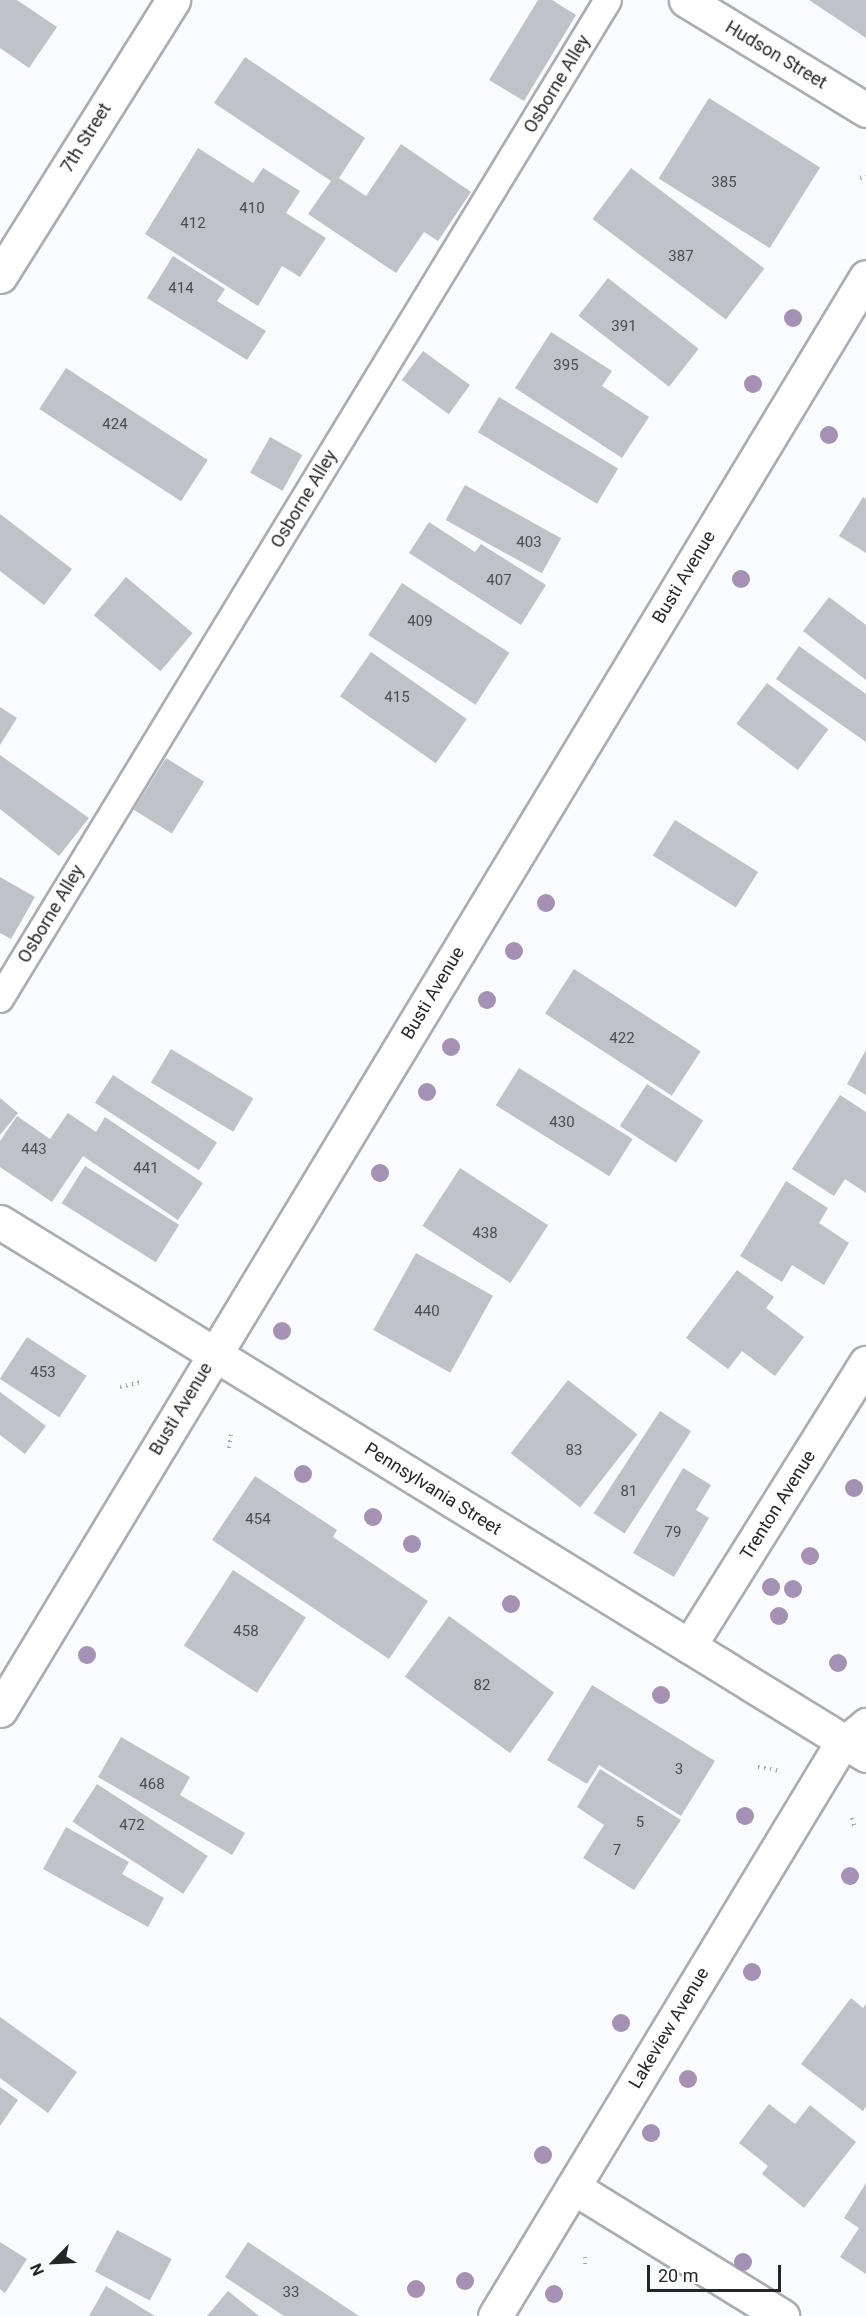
<!DOCTYPE html>
<style>
body{margin:0}
#map{position:relative;width:866px;height:2316px;overflow:hidden;background:#f9fbff;font-family:Roboto,sans-serif}
div>[style]{position:absolute}
.building>*{inset:0;background:#bdc3c8;transform-origin:0 0}
.path>*{height:4px;margin-top:-2px;transform-origin:0;background:repeating-linear-gradient(90deg,#a6a8ab 0 1.5px,transparent 0 6px)}
.roads{filter:drop-shadow(2px 0 #aaadb3) drop-shadow(-2px 0 #aaadb3) drop-shadow(0 2px #aaadb3) drop-shadow(0 -2px #aaadb3)}
.lane>*{height:26px;margin:-13px;padding:0 13px;transform-origin:13px;border-radius:13px;background:#fff}
.street>*{height:33px;margin:-16.5px;padding:0 16.5px;transform-origin:16.5px;border-radius:16.5px;background:#fff}
.trees>*{width:18px;height:18px;margin:-9px;border-radius:50%;background:#a491b4}
span{translate:-50% -50%;white-space:nowrap;text-align:center;line-height:1.15;-webkit-text-stroke:4.5px #fff;paint-order:stroke}
.number-label{font-size:15px;color:#4a4d50}
.number-label span{-webkit-text-stroke-width:0}
.street-label{font-size:18px;color:#242628}
.north{position:absolute;left:24px;top:2232px;width:60px;height:60px;-webkit-text-stroke:4px #fff;paint-order:stroke;rotate:246deg;font-size:16px;font-weight:700;line-height:24px;text-align:center;color:#242628}
.north::after{content:'';display:block;margin:auto;width:21px;height:27px;background:#242628;clip-path:polygon(50% 0,100% 100%,50% 72%,0 100%)}
.scale{position:absolute;left:647px;top:2265px;width:134px;height:27px;box-sizing:border-box;border:3px solid #242628;border-top:0;padding-left:8px;font-size:18px;line-height:21px;white-space:nowrap;color:#242628;-webkit-text-stroke:4px #fff;paint-order:stroke}
</style>
<div id="map">
<div class="building">
<i style="clip-path:polygon(0 0,17px 0,57px 27px,29px 68px,0 48px)"></i>
<i style="clip-path:polygon(538px 0,552px 0,576px 15px,524px 101px,489px 80px)"></i>
<i style="clip-path:polygon(809px 0,866px 0,866px 38px)"></i>
<i style="clip-path:polygon(245px 57px,365px 138px,339px 178px,366px 196px,401px 144px,471px 192px,438px 241px,424px 232px,396px 273px,308px 214px,331px 181px,214px 103px)"></i>
<i style="left:709px;top:98px;width:131px;height:95px;rotate:32deg"></i>
<i style="clip-path:polygon(198px 148px,253px 183px,263px 168px,300px 191px,286px 213px,326px 238px,300px 277px,282px 266px,258px 306px,145px 234px)"></i>
<i style="left:631px;top:168px;width:167px;height:64px;rotate:37deg"></i>
<i style="clip-path:polygon(173px 256px,225px 289px,217px 301px,266px 331px,247px 360px,147px 298px)"></i>
<i style="left:608px;top:278px;width:115px;height:48px;rotate:38deg"></i>
<i style="clip-path:polygon(551px 332px,612px 371px,602px 386px,649px 417px,622px 458px,515px 388px)"></i>
<i style="left:423px;top:351px;width:58px;height:36px;rotate:36deg"></i>
<i style="left:66px;top:368px;width:169px;height:49px;rotate:33deg"></i>
<i style="left:499px;top:397px;width:139px;height:41px;rotate:31deg"></i>
<i style="left:270px;top:437px;width:37px;height:41px;rotate:29deg"></i>
<i style="left:465px;top:485px;width:110px;height:40px;rotate:29deg"></i>
<i style="clip-path:polygon(863px 497px,866px 499px,866px 553px,839px 536px)"></i>
<i style="clip-path:polygon(0 514px,72px 569px,44px 605px,0 571px)"></i>
<i style="clip-path:polygon(429px 522px,475px 552px,481px 544px,546px 585px,521px 625px,409px 553px)"></i>
<i style="left:126px;top:577px;width:87px;height:50px;rotate:40deg"></i>
<i style="left:402px;top:583px;width:128px;height:62px;rotate:33deg"></i>
<i style="clip-path:polygon(829px 597px,866px 625px,866px 680px,803px 631px)"></i>
<i style="clip-path:polygon(799px 646px,866px 694px,866px 742px,776px 679px)"></i>
<i style="left:371px;top:652px;width:117px;height:54px;rotate:35deg"></i>
<i style="left:767px;top:683px;width:77px;height:51px;rotate:37deg"></i>
<i style="clip-path:polygon(0 707px,17px 718px,0 745px)"></i>
<i style="clip-path:polygon(0 755px,89px 818px,59px 856px,0 809px)"></i>
<i style="left:166px;top:758px;width:45px;height:61px;rotate:32deg"></i>
<i style="left:675px;top:820px;width:98px;height:42px;rotate:32deg"></i>
<i style="clip-path:polygon(0 877px,35px 897px,11px 939px,0 933px)"></i>
<i style="left:574px;top:969px;width:151px;height:53px;rotate:33deg"></i>
<i style="left:171px;top:1049px;width:96px;height:39px;rotate:31deg"></i>
<i style="clip-path:polygon(866px 1050px,866px 1095px,847px 1084px)"></i>
<i style="left:519px;top:1068px;width:134px;height:44px;rotate:32deg"></i>
<i style="left:113px;top:1075px;width:124px;height:33px;rotate:33deg"></i>
<i style="left:647px;top:1084px;width:67px;height:50px;rotate:33deg"></i>
<i style="clip-path:polygon(840px 1095px,866px 1112px,866px 1193px,845px 1179px,834px 1196px,792px 1169px)"></i>
<i style="clip-path:polygon(0 1098px,18px 1113px,0 1135px)"></i>
<i style="clip-path:polygon(68px 1113px,96px 1132px,105px 1117px,203px 1183px,178px 1220px,83px 1156px,52px 1202px,0 1167px,0 1141px,17px 1116px,50px 1139px)"></i>
<i style="left:85px;top:1166px;width:111px;height:44px;rotate:32deg"></i>
<i style="left:460px;top:1168px;width:105px;height:69px;rotate:33deg"></i>
<i style="clip-path:polygon(786px 1181px,828px 1208px,819px 1223px,849px 1243px,824px 1285px,792px 1265px,782px 1282px,740px 1256px)"></i>
<i style="left:416px;top:1253px;width:88px;height:88px;rotate:29deg"></i>
<i style="clip-path:polygon(737px 1270px,774px 1297px,766px 1308px,804px 1337px,775px 1376px,742px 1351px,728px 1369px,686px 1338px)"></i>
<i style="left:27px;top:1337px;width:71px;height:50px;rotate:33deg"></i>
<i style="left:568px;top:1380px;width:88px;height:93px;rotate:38deg"></i>
<i style="clip-path:polygon(0 1392px,46px 1426px,25px 1454px,0 1435px)"></i>
<i style="left:660px;top:1411px;width:37px;height:122px;rotate:33deg"></i>
<i style="clip-path:polygon(683px 1468px,711px 1485px,696px 1510px,709px 1518px,674px 1577px,633px 1553px)"></i>
<i style="clip-path:polygon(255px 1476px,337px 1530px,333px 1537px,428px 1601px,389px 1659px,212px 1540px)"></i>
<i style="left:233px;top:1570px;width:87px;height:90px;rotate:33deg"></i>
<i style="left:449px;top:1616px;width:130px;height:75px;rotate:36deg"></i>
<i style="clip-path:polygon(592px 1685px,715px 1761px,681px 1816px,599px 1765px,587px 1784px,547px 1760px)"></i>
<i style="clip-path:polygon(121px 1737px,190px 1777px,180px 1795px,245px 1833px,232px 1855px,98px 1777px)"></i>
<i style="clip-path:polygon(600px 1769px,681px 1820px,634px 1890px,583px 1858px,604px 1825px,577px 1807px)"></i>
<i style="left:97px;top:1784px;width:132px;height:45px;rotate:33deg"></i>
<i style="clip-path:polygon(66px 1827px,129px 1862px,122px 1874px,164px 1898px,148px 1927px,43px 1869px)"></i>
<i style="clip-path:polygon(851px 1998px,863px 2008px,866px 2004px,866px 2106px,863px 2111px,801px 2064px)"></i>
<i style="clip-path:polygon(0 2017px,77px 2072px,48px 2113px,0 2078px)"></i>
<i style="clip-path:polygon(0 2087px,18px 2100px,0 2126px)"></i>
<i style="clip-path:polygon(769px 2104px,795px 2124px,810px 2105px,856px 2142px,804px 2208px,762px 2174px,768px 2166px,739px 2143px)"></i>
<i style="clip-path:polygon(866px 2183px,866px 2274px,840px 2257px,859px 2228px,844px 2218px)"></i>
<i style="left:117px;top:2230px;width:62px;height:47px;rotate:28deg"></i>
<i style="clip-path:polygon(0 2242px,27px 2259px,5px 2293px,0 2289px)"></i>
<i style="clip-path:polygon(248px 2242px,359px 2316px,284px 2316px,225px 2277px)"></i>
<i style="clip-path:polygon(106px 2286px,155px 2316px,89px 2316px)"></i>
<i style="clip-path:polygon(228px 2291px,259px 2316px,207px 2316px)"></i>
</div>
<div class="path">
<i style="left:860px;top:178px;width:6px;rotate:-18deg"></i>
<i style="left:120px;top:1387px;width:22px;rotate:-13deg"></i>
<i style="left:229px;top:1448px;width:18px;rotate:-81deg"></i>
<i style="left:758px;top:1767px;width:22px;rotate:10deg"></i>
<i style="left:852px;top:1818px;width:11px;rotate:75deg"></i>
<i style="left:585px;top:2264px;width:9px;rotate:-90deg"></i>
</div>
<div class="roads">
<div class="lane">
<i style="left:0;top:999px;width:1169px;rotate:-58.67deg"></i>
<i style="left:843px;top:1741px;width:30px;rotate:-40deg"></i>
</div>
<div class="street">
<i style="left:686px;top:0;width:211px;rotate:31.4deg"></i>
<i style="left:0;top:276px;width:326px;rotate:-57.9deg"></i>
<i style="left:0;top:1222px;width:1017px;rotate:31.61deg"></i>
<i style="left:689px;top:1646px;width:334px;rotate:-58deg"></i>
<i style="left:0;top:1710px;width:1674px;rotate:-58.85deg"></i>
<i style="left:573px;top:2187px;width:246px;rotate:31.7deg"></i>
<i style="left:495px;top:2316px;width:672px;rotate:-58.82deg"></i>
</div>
</div>
<div class="trees">
<i style="left:793px;top:318px"></i>
<i style="left:753px;top:384px"></i>
<i style="left:829px;top:435px"></i>
<i style="left:741px;top:579px"></i>
<i style="left:546px;top:903px"></i>
<i style="left:514px;top:951px"></i>
<i style="left:487px;top:1000px"></i>
<i style="left:451px;top:1047px"></i>
<i style="left:427px;top:1092px"></i>
<i style="left:380px;top:1173px"></i>
<i style="left:282px;top:1331px"></i>
<i style="left:303px;top:1474px"></i>
<i style="left:854px;top:1488px"></i>
<i style="left:373px;top:1517px"></i>
<i style="left:412px;top:1544px"></i>
<i style="left:810px;top:1556px"></i>
<i style="left:771px;top:1587px"></i>
<i style="left:793px;top:1589px"></i>
<i style="left:511px;top:1604px"></i>
<i style="left:779px;top:1616px"></i>
<i style="left:87px;top:1655px"></i>
<i style="left:838px;top:1663px"></i>
<i style="left:661px;top:1695px"></i>
<i style="left:745px;top:1816px"></i>
<i style="left:850px;top:1876px"></i>
<i style="left:752px;top:1972px"></i>
<i style="left:621px;top:2023px"></i>
<i style="left:688px;top:2079px"></i>
<i style="left:651px;top:2133px"></i>
<i style="left:543px;top:2155px"></i>
<i style="left:743px;top:2262px"></i>
<i style="left:465px;top:2281px"></i>
<i style="left:416px;top:2289px"></i>
<i style="left:554px;top:2294px"></i>
</div>
<div class="number-label">
<span style="left:724px;top:183px">385</span>
<span style="left:252px;top:209px">410</span>
<span style="left:193px;top:224px">412</span>
<span style="left:681px;top:257px">387</span>
<span style="left:181px;top:289px">414</span>
<span style="left:624px;top:327px">391</span>
<span style="left:566px;top:366px">395</span>
<span style="left:115px;top:425px">424</span>
<span style="left:529px;top:543px">403</span>
<span style="left:499px;top:581px">407</span>
<span style="left:420px;top:622px">409</span>
<span style="left:397px;top:698px">415</span>
<span style="left:622px;top:1039px">422</span>
<span style="left:562px;top:1123px">430</span>
<span style="left:34px;top:1150px">443</span>
<span style="left:146px;top:1169px">441</span>
<span style="left:485px;top:1234px">438</span>
<span style="left:427px;top:1312px">440</span>
<span style="left:43px;top:1373px">453</span>
<span style="left:574px;top:1451px">83</span>
<span style="left:629px;top:1492px">81</span>
<span style="left:258px;top:1520px">454</span>
<span style="left:673px;top:1533px">79</span>
<span style="left:246px;top:1632px">458</span>
<span style="left:482px;top:1686px">82</span>
<span style="left:679px;top:1770px">3</span>
<span style="left:152px;top:1785px">468</span>
<span style="left:640px;top:1823px">5</span>
<span style="left:132px;top:1826px">472</span>
<span style="left:617px;top:1851px">7</span>
<span style="left:291px;top:2293px">33</span>
</div>
<div class="street-label">
<span style="left:776px;top:55px;rotate:31deg">Hudson Street</span>
<span style="left:557px;top:84px;rotate:-59deg">Osborne Alley</span>
<span style="left:86px;top:138px;rotate:-58deg">7th Street</span>
<span style="left:304px;top:499px;rotate:-59deg">Osborne Alley</span>
<span style="left:684px;top:577px;rotate:-59deg">Busti Avenue</span>
<span style="left:51px;top:914px;rotate:-59deg">Osborne Alley</span>
<span style="left:433px;top:993px;rotate:-59deg">Busti Avenue</span>
<span style="left:181px;top:1409px;rotate:-59deg">Busti Avenue</span>
<span style="left:433px;top:1489px;rotate:32deg">Pennsylvania Street</span>
<span style="left:778px;top:1505px;rotate:-58deg">Trenton Avenue</span>
<span style="left:669px;top:2028px;rotate:-59deg">Lakeview Avenue</span>
</div>
<div class="north">N</div>
<div class="scale">20 m</div>
</div>
